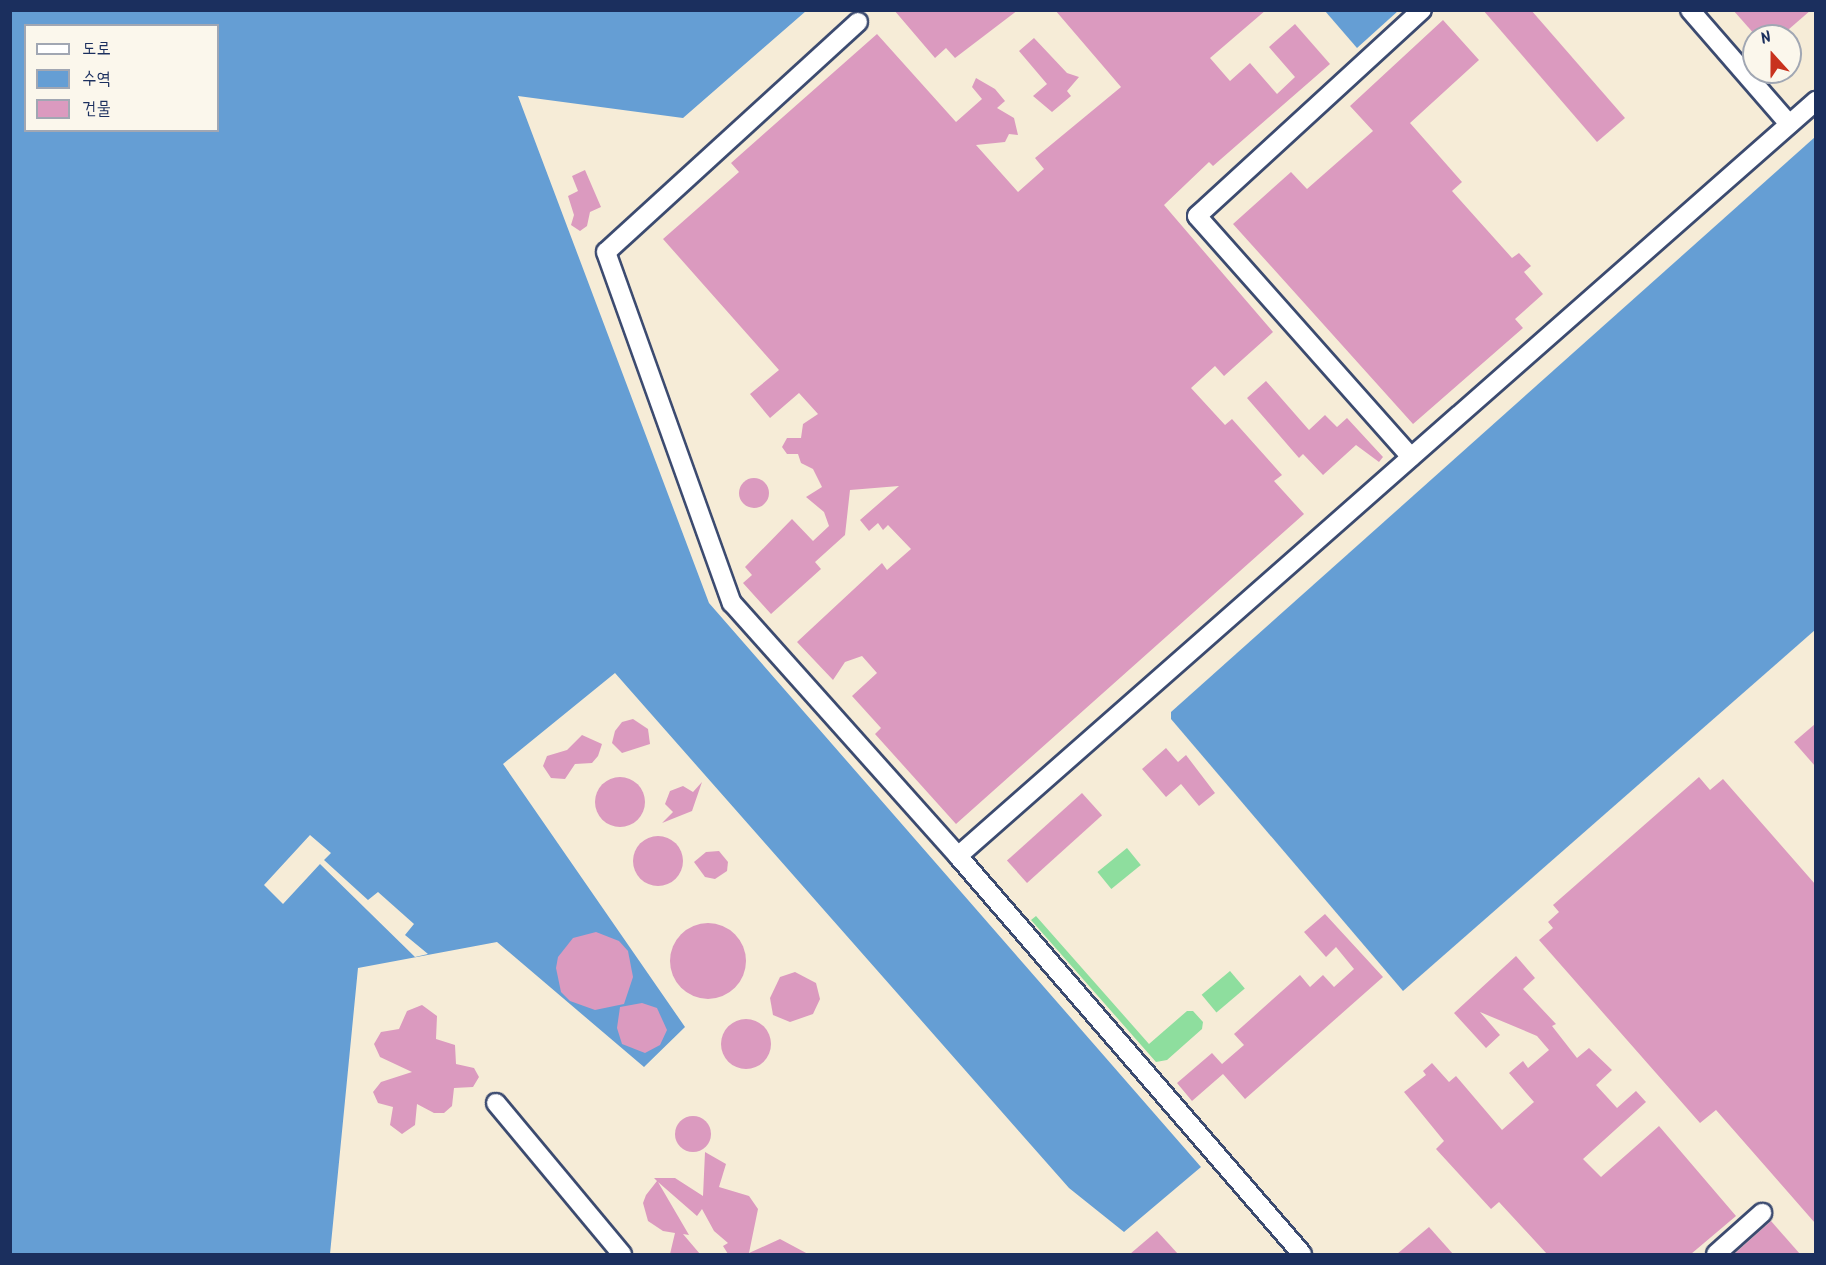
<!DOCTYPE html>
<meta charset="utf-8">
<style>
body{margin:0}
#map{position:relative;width:1826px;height:1265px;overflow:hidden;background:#f6ecd7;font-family:Kalam,"Poor Story",sans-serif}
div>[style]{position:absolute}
.green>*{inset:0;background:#8ede9e;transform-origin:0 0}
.water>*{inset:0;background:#659ed4}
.pier>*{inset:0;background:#f6ecd7}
.building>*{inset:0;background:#db9abf;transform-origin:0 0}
.round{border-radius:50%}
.roads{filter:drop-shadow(2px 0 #3c4b70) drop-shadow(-2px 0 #3c4b70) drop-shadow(0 2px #3c4b70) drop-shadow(0 -2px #3c4b70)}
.minor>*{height:18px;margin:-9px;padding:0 9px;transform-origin:9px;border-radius:9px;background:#fff}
span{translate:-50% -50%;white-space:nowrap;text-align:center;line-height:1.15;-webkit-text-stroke:4.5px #fbf7ec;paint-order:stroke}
.frame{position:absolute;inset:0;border:12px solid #1b2f5e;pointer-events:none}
.legend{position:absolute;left:24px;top:24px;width:195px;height:108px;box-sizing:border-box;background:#fbf7ec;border:2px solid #a1a7b3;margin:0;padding:8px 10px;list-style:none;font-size:18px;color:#1b2f5e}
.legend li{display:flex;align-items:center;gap:12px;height:30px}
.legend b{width:30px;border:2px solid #a1a7b3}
.north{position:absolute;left:1742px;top:24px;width:60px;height:60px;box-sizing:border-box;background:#fbf7ec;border:2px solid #a1a7b3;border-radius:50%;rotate:339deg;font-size:16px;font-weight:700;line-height:24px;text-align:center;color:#1b2f5e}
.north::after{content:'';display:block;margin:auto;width:21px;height:27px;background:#c8321e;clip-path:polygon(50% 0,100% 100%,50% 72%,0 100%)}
</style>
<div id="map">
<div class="green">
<i style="left:1127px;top:848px;width:22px;height:38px;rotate:51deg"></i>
<i style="clip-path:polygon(1036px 916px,1149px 1044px,1187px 1011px,1193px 1011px,1203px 1022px,1202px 1029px,1167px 1060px,1156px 1062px,1031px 920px)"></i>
<i style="left:1230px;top:971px;width:23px;height:37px;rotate:50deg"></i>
</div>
<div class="water">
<i style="clip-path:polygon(evenodd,10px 11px,806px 11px,683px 118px,518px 96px,709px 603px,1201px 1167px,1124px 1232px,1069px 1188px,615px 673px,503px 764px,685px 1027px,644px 1067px,497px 942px,358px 968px,330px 1254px,11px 1254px,10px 11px,26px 26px,218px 26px,218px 130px,26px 130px,26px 26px)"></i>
<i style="clip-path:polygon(1325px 11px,1398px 11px,1357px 48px)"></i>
<i style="clip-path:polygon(1815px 137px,1815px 630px,1403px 991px,1171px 719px,1171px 712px)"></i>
</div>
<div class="pier">
<i style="clip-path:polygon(310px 835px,331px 853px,324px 860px,368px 900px,378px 892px,414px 924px,405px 935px,428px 954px,415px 957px,320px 864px,283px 904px,264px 885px)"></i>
</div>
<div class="building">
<i style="clip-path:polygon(894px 10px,1018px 10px,955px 58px,946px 48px,935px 58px)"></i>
<i style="clip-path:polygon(1055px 10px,1266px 10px,1210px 58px,1230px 81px,1250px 63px,1277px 94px,1295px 77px,1269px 47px,1295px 24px,1330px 64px,1213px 166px,1209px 162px,1164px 205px,1273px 332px,1224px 376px,1215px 366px,1191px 388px,1225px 425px,1232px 419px,1282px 475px,1274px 481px,1304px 514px,956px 824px,875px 734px,881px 728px,852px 696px,877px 673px,862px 656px,845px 662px,833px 680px,797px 642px,882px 563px,887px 570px,911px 549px,888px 525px,883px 530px,878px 523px,869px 531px,860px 520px,899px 486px,850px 490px,845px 535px,815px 562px,821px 569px,771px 614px,743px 583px,752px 575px,745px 567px,792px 519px,813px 541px,829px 526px,824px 512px,806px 497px,822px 487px,813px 469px,801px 463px,798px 454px,787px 454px,782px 447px,787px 438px,801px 438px,803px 424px,818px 414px,799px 393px,770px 418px,750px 394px,779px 370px,663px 239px,739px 172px,731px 163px,877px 34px,956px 122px,982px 99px,972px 87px,976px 78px,995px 89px,1005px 101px,997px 108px,1014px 118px,1018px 135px,1009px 134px,1005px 142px,976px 145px,1018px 192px,1044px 169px,1035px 158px,1121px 87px)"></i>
<i style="clip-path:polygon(1483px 10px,1531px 10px,1625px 118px,1597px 142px)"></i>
<i style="clip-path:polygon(1733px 10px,1811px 10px,1781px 36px,1756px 36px)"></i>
<i style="clip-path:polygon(1443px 20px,1479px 60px,1410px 123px,1462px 182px,1452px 191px,1512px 258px,1519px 253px,1531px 266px,1524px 272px,1543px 294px,1515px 319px,1523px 328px,1413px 424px,1233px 224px,1291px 172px,1307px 189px,1373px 131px,1350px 106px)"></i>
<i style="clip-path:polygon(1034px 38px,1067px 73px,1079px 77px,1067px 91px,1071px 96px,1052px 112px,1033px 96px,1047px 84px,1019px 51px)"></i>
<i style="clip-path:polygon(585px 170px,601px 207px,590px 212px,587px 226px,580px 231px,571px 225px,574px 215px,568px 196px,578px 191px,572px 176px)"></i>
<i style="clip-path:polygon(1266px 381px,1309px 430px,1325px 415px,1337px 427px,1347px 418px,1383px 457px,1379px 462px,1356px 445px,1323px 475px,1303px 454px,1299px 458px,1247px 398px)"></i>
<i class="round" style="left:739px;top:478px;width:30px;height:30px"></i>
<i style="clip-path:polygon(633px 719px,648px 729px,650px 744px,622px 753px,612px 743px,615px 731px,622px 722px)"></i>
<i style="clip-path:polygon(1815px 724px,1815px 766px,1794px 742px)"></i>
<i style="clip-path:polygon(582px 735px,602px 744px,598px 756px,592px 763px,575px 764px,565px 779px,551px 778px,543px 766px,547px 756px,567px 750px)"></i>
<i style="clip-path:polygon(1166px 748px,1178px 762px,1186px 755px,1215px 793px,1199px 806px,1181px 784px,1166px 797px,1142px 769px)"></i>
<i style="clip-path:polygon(1699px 777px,1710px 790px,1723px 779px,1815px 884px,1815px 1223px,1716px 1110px,1700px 1123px,1539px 940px,1553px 928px,1548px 922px,1559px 912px,1553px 905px)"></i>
<i class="round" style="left:595px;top:777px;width:50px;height:50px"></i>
<i style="clip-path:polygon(702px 782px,692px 811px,662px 823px,673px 812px,665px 804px,670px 791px,683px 786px,693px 792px)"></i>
<i style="left:1082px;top:793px;width:30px;height:101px;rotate:48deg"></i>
<i class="round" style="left:633px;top:836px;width:50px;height:50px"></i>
<i style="clip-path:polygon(719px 851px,728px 862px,727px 871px,715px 879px,705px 877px,694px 862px,706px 852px)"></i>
<i style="clip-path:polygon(1325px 914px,1383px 977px,1245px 1099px,1223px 1074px,1192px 1101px,1177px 1083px,1212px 1053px,1222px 1064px,1244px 1045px,1234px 1034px,1300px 975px,1310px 987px,1323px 975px,1334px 987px,1354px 969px,1336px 947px,1326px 957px,1304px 932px)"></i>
<i class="round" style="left:670px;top:923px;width:76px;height:76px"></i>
<i style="clip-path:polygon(596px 932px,619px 941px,628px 951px,633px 977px,624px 1004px,595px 1010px,570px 1001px,561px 992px,556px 968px,558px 957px,573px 938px)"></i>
<i style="clip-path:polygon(1516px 956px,1535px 978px,1523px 989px,1556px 1024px,1552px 1026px,1577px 1058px,1589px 1048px,1612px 1070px,1596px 1085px,1617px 1108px,1636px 1091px,1646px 1102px,1583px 1159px,1601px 1177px,1659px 1126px,1736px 1216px,1691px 1254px,1547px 1254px,1499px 1202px,1491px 1209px,1436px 1149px,1444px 1141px,1404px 1092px,1426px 1075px,1423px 1071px,1432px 1063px,1449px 1082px,1456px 1076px,1502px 1130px,1534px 1102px,1509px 1073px,1523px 1061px,1528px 1068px,1549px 1050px,1537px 1036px,1480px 1012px,1500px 1035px,1486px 1048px,1454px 1013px)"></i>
<i style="clip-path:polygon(795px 972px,816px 983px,820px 999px,813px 1014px,790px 1022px,773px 1015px,770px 998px,780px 977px)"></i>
<i style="clip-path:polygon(642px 1003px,657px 1008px,667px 1030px,660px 1045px,645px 1053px,622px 1044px,617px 1028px,620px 1007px)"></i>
<i style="clip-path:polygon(422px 1005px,437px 1016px,436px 1039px,455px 1045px,456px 1064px,474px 1068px,479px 1077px,473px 1087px,454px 1088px,452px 1106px,444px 1113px,434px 1113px,417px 1104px,415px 1125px,402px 1134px,390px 1125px,393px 1107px,378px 1103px,373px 1092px,381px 1082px,412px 1072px,380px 1057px,374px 1044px,381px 1032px,399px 1029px,407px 1011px)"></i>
<i class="round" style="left:721px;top:1019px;width:50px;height:50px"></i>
<i class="round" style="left:675px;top:1116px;width:36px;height:36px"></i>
<i style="clip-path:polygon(705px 1152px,726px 1164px,719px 1187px,749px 1196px,758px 1209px,749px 1253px,780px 1239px,808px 1254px,728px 1254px,723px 1246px,728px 1243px,714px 1231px,702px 1209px,697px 1216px,658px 1182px,689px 1235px,683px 1234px,700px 1254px,670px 1254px,675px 1233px,663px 1231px,648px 1221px,643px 1203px,646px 1195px,657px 1181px,654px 1178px,675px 1178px,703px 1196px)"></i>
<i style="clip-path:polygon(1771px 1221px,1800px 1254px,1734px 1254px)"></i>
<i style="clip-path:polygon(1429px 1227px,1453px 1254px,1397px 1254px)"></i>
<i style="clip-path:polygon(1157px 1231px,1178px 1254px,1130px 1254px)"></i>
</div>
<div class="roads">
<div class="minor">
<i style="left:1690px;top:10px;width:151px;rotate:49deg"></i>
<i style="left:858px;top:22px;width:341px;rotate:137.6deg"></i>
<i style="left:606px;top:252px;width:373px;rotate:70.3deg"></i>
<i style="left:732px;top:603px;width:339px;rotate:48.2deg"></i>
<i style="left:958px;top:856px;width:526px;rotate:49.16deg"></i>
<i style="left:1411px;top:457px;width:322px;rotate:-131.6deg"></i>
<i style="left:1197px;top:216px;width:305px;rotate:-42.5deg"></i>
<i style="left:958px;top:856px;width:1143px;rotate:-41.35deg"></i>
<i style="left:496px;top:1103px;width:197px;rotate:50.2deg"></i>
<i style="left:1716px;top:1254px;width:62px;rotate:-41.7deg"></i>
</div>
</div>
<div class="frame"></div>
<ul class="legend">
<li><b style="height:8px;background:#fff"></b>도로</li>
<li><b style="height:16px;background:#659ed4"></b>수역</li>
<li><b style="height:16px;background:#db9abf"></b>건물</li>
</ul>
<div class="north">N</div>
</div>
